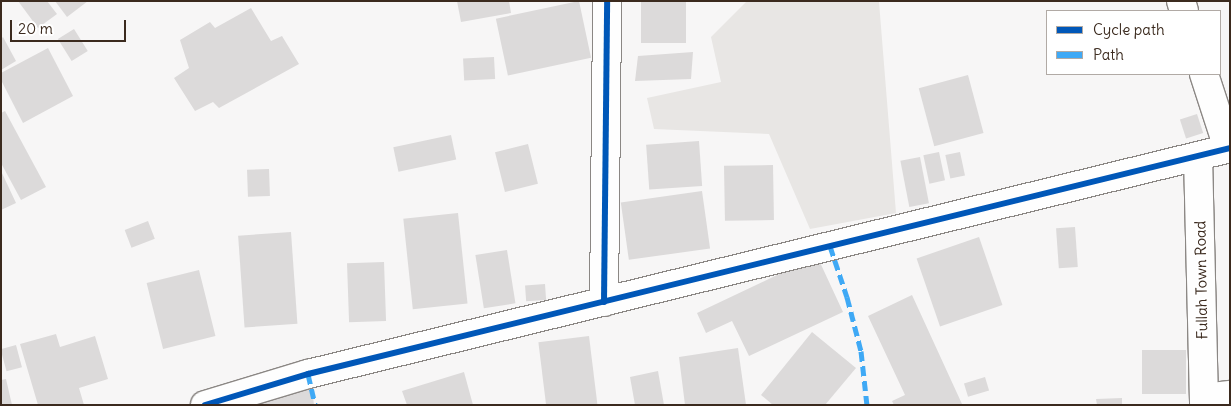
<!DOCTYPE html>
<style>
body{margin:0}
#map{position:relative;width:1231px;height:406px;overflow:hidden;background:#f7f6f6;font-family:Delius,sans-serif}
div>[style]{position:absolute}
.green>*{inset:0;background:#e8e6e4}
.building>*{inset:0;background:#dcdada;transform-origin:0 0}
.roads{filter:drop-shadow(1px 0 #8b8784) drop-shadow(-1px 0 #8b8784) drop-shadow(0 1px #8b8784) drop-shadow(0 -1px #8b8784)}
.street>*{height:28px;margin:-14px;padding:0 14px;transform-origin:14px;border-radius:14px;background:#fefefe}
.secondary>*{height:28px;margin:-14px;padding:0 14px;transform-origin:14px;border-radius:14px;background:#fefefe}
.quiet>*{height:5px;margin-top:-2.5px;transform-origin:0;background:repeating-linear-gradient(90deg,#3fa9f5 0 10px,transparent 0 15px)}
.cycleway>*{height:6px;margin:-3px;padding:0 3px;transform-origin:3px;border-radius:3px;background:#0057b8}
span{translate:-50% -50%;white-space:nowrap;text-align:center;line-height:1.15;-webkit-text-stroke:4px #fff;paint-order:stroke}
.street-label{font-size:15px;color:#3b2a1e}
.frame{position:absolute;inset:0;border:2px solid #3b2a1e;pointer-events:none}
.legend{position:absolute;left:1046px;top:10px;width:175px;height:65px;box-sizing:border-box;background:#fff;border:1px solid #b1aaa5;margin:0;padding:6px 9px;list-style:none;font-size:15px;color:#3b2a1e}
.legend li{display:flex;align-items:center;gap:10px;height:25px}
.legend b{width:25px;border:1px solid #b1aaa5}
.scale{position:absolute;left:10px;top:20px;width:116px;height:22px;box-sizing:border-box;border:2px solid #3b2a1e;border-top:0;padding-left:6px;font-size:15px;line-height:18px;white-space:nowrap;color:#3b2a1e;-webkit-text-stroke:4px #fff;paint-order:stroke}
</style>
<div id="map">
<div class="green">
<i style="clip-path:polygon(747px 1px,879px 2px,896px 213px,810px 229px,769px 134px,654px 129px,647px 98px,721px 82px,711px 37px)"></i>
</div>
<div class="building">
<i style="clip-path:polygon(18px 1px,47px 1px,57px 14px,38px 28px)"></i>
<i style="clip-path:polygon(55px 1px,88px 1px,67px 17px)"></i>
<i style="clip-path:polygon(457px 1px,509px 1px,511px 13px,461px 22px)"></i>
<i style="left:579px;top:1px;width:58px;height:85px;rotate:78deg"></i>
<i style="left:641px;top:1px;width:45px;height:42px"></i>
<i style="clip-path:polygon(251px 8px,271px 41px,282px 36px,299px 64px,219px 108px,213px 102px,195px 111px,174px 78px,189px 68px,180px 40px,210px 22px,215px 28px)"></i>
<i style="left:74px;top:29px;width:26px;height:19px;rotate:58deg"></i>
<i style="clip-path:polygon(3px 37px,16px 61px,1px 70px,1px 39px)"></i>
<i style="clip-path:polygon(48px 48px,73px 96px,23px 123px,1px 80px,1px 73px)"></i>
<i style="clip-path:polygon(693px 52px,691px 79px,635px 81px,638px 56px)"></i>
<i style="left:494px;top:57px;width:22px;height:31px;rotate:87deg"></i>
<i style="left:968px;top:75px;width:60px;height:51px;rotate:75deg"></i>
<i style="clip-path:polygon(5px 111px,46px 187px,21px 200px,1px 163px,1px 113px)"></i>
<i style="left:1197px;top:114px;width:20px;height:18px;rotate:72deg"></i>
<i style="left:451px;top:135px;width:25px;height:59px;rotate:78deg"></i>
<i style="left:699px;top:141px;width:45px;height:53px;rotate:86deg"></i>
<i style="left:528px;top:144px;width:41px;height:34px;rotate:76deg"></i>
<i style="left:939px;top:152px;width:29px;height:16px;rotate:78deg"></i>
<i style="left:960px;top:152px;width:24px;height:15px;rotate:78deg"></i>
<i style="left:920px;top:157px;width:47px;height:20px;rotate:79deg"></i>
<i style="left:773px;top:165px;width:55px;height:49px;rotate:89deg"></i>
<i style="left:269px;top:169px;width:27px;height:22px;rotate:88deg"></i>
<i style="clip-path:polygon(1px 171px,16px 203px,1px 210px)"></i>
<i style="left:702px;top:191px;width:58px;height:82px;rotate:82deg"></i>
<i style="left:458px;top:213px;width:91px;height:55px;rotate:84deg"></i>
<i style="left:148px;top:221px;width:19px;height:25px;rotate:69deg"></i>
<i style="left:1075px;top:227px;width:40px;height:19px;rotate:86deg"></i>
<i style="left:291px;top:232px;width:92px;height:53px;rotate:86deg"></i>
<i style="left:979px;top:237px;width:72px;height:66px;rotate:71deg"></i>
<i style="left:507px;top:250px;width:54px;height:32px;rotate:81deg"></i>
<i style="clip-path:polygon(817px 256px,843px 312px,749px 356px,732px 321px,706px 333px,697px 313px)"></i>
<i style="left:384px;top:262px;width:59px;height:37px;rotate:88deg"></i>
<i style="left:199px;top:270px;width:68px;height:54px;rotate:76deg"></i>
<i style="left:545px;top:284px;width:16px;height:20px;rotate:86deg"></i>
<i style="clip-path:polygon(912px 295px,962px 404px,960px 405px,894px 405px,892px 401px,905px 395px,868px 316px)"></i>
<i style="clip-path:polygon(812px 332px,856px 368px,825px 405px,773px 405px,761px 395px)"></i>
<i style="clip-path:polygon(56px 334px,60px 347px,95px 336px,108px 379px,79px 388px,84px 405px,38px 405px,20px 344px)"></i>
<i style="left:589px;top:336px;width:70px;height:51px;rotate:83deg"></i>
<i style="left:16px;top:345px;width:23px;height:16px;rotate:75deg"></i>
<i style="clip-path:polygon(738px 348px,746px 405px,685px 405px,679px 357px)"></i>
<i style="left:1142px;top:350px;width:44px;height:44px"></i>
<i style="clip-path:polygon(658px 371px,664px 405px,635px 405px,630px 377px)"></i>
<i style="clip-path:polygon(464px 372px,473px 405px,407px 405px,402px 391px)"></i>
<i style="left:985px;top:377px;width:14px;height:22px;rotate:73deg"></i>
<i style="clip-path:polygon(6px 379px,12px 405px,1px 405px,1px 380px)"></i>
<i style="clip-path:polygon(312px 388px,314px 405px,259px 405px,259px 404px)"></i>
<i style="clip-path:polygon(1122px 398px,1122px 405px,1097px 405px,1096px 399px)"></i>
</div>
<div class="roads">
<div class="street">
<i style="left:1181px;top:1px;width:10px;rotate:73deg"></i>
<i style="left:1204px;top:74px;width:78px;rotate:72deg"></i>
<i style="left:1198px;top:156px;width:249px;rotate:88.6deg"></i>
<i style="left:604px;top:302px;width:301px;rotate:-89.4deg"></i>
<i style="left:1204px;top:398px;width:26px;rotate:-7deg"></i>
</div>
<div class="secondary">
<i style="left:205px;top:405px;width:108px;rotate:-16.8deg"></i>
<i style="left:308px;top:374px;width:949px;rotate:-13.77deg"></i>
</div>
</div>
<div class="quiet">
<i style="left:830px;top:246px;width:54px;rotate:71.6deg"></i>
<i style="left:847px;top:297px;width:56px;rotate:75.5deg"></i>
<i style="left:861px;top:351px;width:54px;rotate:83.7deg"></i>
<i style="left:308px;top:374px;width:32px;rotate:77deg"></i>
</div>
<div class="cycleway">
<i style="left:604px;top:302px;width:301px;rotate:-89.4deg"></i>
<i style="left:205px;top:405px;width:108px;rotate:-16.8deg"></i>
<i style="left:308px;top:374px;width:949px;rotate:-13.77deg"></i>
</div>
<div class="street-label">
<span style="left:1201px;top:280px;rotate:-91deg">Fullah Town Road</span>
</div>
<div class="frame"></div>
<ul class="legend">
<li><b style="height:6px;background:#0057b8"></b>Cycle path</li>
<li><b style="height:6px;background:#3fa9f5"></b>Path</li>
</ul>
<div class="scale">20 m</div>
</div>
